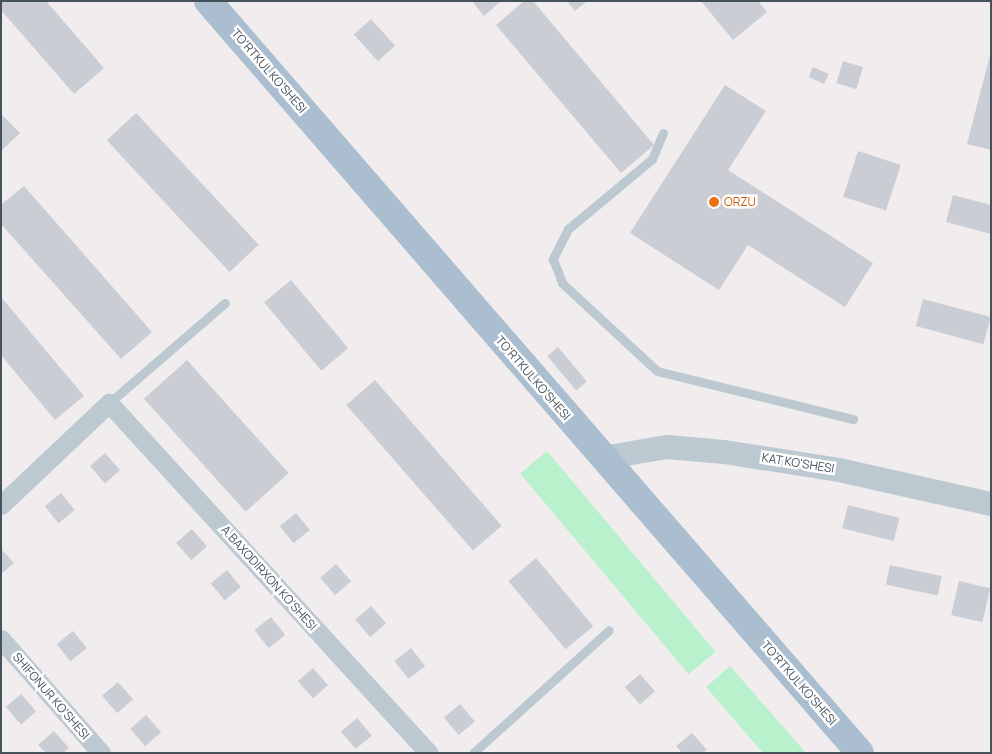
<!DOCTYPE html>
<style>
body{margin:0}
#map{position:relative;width:992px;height:754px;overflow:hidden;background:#f1edee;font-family:Manrope,sans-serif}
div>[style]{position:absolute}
.green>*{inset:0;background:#b9f1cd;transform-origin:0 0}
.building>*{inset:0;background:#cacdd3;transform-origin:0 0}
.service>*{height:9px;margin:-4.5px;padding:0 4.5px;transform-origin:4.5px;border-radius:4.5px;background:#bdc9d1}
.minor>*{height:19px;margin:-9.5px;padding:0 9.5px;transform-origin:9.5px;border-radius:9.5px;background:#bdc9d1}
.tertiary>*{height:24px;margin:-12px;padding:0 12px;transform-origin:12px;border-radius:12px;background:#bdc9d1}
.primary>*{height:28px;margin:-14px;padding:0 14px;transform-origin:14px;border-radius:14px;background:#abbecf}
.dots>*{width:14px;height:14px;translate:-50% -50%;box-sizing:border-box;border:2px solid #fff;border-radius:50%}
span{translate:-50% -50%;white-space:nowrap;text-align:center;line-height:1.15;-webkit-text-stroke:5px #fff;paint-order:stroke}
.street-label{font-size:12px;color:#45525c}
.food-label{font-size:12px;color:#c56008}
.left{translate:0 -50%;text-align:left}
.frame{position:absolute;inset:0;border:2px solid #45525c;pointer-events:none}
</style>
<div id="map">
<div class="green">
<i style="left:547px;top:451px;width:262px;height:35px;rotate:50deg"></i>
<i style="clip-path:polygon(730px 666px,806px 753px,763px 753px,706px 687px)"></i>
</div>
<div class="building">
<i style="clip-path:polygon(1px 1px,46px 1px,104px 68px,74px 94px,1px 10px)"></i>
<i style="clip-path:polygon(472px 1px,501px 1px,484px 16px)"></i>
<i style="clip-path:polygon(524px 1px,533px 1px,654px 145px,621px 173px,496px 25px)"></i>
<i style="clip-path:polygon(567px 1px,587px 1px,575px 11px)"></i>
<i style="clip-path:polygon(701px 1px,758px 1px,767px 12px,733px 40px)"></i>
<i style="left:371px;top:19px;width:36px;height:23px;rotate:48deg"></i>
<i style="clip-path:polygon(990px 55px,991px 55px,991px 150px,967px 144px)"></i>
<i style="left:843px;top:61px;width:21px;height:23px;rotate:17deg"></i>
<i style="left:813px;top:67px;width:17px;height:11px;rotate:24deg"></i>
<i style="clip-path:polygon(725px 85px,766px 111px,728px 170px,873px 263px,845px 307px,748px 245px,719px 290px,630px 233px)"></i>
<i style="left:136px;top:113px;width:180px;height:40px;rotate:47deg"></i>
<i style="clip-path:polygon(1px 114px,20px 133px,1px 151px)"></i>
<i style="left:858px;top:151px;width:45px;height:48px;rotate:18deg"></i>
<i style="clip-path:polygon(24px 186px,152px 332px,121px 359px,1px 224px,1px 205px)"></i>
<i style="clip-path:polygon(953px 195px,991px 205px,991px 234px,946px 222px)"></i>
<i style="left:291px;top:280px;width:89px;height:35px;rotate:50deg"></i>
<i style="clip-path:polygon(1px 297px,84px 396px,55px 420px,1px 355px)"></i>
<i style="left:923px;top:299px;width:70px;height:28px;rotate:15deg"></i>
<i style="left:558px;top:347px;width:45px;height:14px;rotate:50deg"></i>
<i style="left:187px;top:360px;width:152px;height:58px;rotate:48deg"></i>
<i style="left:375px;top:380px;width:193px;height:38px;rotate:49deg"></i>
<i style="left:105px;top:453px;width:23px;height:20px;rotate:49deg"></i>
<i style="left:61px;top:493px;width:22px;height:21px;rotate:51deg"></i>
<i style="left:848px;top:505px;width:53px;height:24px;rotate:14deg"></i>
<i style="left:296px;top:513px;width:22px;height:21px;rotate:51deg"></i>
<i style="left:192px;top:529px;width:23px;height:21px;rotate:49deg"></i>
<i style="clip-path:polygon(1px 549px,14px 563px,1px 574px)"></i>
<i style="left:536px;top:558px;width:89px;height:36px;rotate:50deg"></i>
<i style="left:336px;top:564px;width:23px;height:21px;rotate:49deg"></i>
<i style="left:890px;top:565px;width:53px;height:20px;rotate:12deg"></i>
<i style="left:227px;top:570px;width:22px;height:21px;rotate:51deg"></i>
<i style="left:959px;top:581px;width:32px;height:35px;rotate:13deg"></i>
<i style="left:371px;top:606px;width:23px;height:21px;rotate:49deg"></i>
<i style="left:271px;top:617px;width:23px;height:21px;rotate:52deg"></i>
<i style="left:73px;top:631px;width:22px;height:21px;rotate:51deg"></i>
<i style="left:411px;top:648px;width:23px;height:21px;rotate:52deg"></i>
<i style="left:313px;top:668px;width:23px;height:20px;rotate:49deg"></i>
<i style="left:640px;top:674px;width:23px;height:20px;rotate:49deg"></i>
<i style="left:118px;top:682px;width:23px;height:21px;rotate:49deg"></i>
<i style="left:21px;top:694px;width:23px;height:20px;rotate:49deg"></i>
<i style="left:460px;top:704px;width:23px;height:21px;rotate:50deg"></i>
<i style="left:146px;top:715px;width:23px;height:21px;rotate:49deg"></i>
<i style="left:357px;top:718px;width:23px;height:21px;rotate:50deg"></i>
<i style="clip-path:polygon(54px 731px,69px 748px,63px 753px,46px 753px,38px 745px)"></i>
<i style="clip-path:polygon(692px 733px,707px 750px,703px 753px,682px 753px,676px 746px)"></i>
</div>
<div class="service">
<i style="left:663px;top:133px;width:28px;rotate:113deg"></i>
<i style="left:652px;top:159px;width:109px;rotate:140.2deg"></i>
<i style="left:568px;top:229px;width:34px;rotate:117deg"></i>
<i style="left:553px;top:259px;width:26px;rotate:69deg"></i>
<i style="left:562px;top:283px;width:129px;rotate:42.8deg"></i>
<i style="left:657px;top:371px;width:202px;rotate:13.8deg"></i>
<i style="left:109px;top:403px;width:153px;rotate:-40.8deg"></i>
<i style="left:473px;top:753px;width:183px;rotate:-42.1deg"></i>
</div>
<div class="minor">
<i style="left:1px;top:505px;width:149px;rotate:-43.4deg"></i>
<i style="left:109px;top:403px;width:474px;rotate:47.6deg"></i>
<i style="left:1px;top:639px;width:152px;rotate:48.7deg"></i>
</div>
<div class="tertiary">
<i style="left:603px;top:458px;width:65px;rotate:-9.8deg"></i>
<i style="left:667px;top:447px;width:57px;rotate:5deg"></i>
<i style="left:724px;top:452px;width:116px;rotate:8.9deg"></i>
<i style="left:839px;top:470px;width:156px;rotate:12.6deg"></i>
</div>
<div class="primary">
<i style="left:208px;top:1px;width:995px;rotate:49.07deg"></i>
</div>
<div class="dots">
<i style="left:714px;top:202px;background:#e8710a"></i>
</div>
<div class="street-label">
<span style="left:269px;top:71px;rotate:49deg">TO'RTKUL KO'SHESI</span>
<span style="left:533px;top:378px;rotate:49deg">TO'RTKUL KO'SHESI</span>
<span style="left:798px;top:463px;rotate:9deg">KAT KO'SHESI</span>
<span style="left:269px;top:578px;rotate:48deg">A.BAXODIRXON KO'SHESI</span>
<span style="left:799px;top:683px;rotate:49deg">TO'RTKUL KO'SHESI</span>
<span style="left:51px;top:696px;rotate:49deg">SHIFONUR KO'SHESI</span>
</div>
<div class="food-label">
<span class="left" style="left:724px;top:202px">ORZU</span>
</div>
<div class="frame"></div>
</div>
